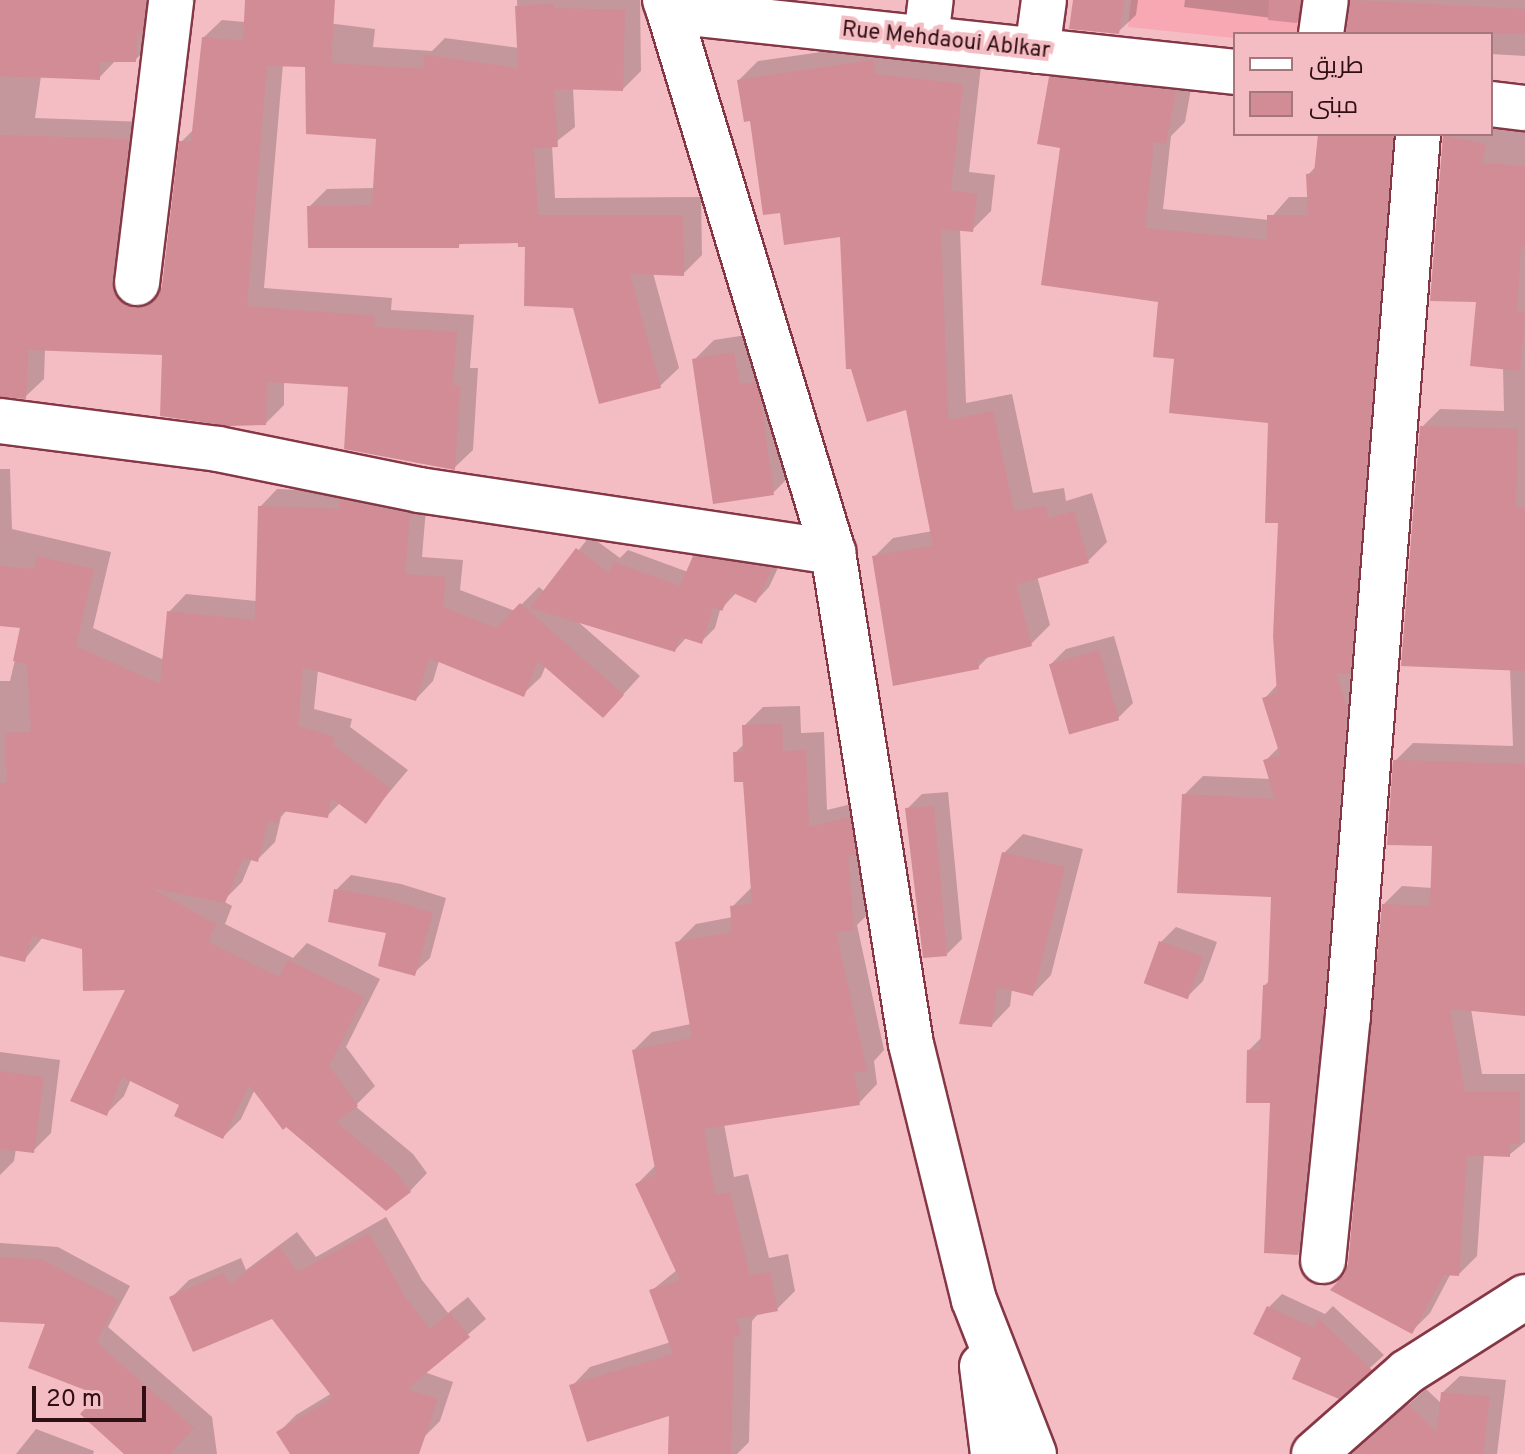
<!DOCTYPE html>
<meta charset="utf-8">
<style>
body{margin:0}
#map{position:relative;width:1525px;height:1454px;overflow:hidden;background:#f4bdc3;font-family:Overpass,Cairo,sans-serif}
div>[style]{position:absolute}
.built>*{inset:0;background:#f8a8b2}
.shadow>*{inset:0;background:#0003}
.building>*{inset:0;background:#d28c95;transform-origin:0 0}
.roads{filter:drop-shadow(2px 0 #853745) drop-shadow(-2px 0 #853745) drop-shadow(0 2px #853745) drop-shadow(0 -2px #853745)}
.minor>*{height:44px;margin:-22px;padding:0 22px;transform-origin:22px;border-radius:22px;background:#fff}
span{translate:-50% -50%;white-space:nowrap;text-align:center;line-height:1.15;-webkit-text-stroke:8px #f4bdc3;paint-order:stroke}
.street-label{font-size:22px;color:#2f0e14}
.legend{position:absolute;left:1233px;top:32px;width:260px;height:104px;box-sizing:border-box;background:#f4bdc3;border:2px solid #a5777d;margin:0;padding:10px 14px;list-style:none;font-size:24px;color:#2f0e14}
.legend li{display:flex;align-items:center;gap:16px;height:40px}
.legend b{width:40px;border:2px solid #a5777d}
.scale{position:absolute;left:32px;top:1386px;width:114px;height:36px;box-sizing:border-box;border:4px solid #2f0e14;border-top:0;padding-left:10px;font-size:24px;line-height:28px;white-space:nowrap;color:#2f0e14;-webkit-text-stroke:6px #f4bdc3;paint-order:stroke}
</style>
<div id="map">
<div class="built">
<i style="clip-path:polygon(1131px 0,1310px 0,1305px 34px,1235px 34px,1235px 38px,1128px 27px)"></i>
</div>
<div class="shadow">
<i style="clip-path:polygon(0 0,162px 0,154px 42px,135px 60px,116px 60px,99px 78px,41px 76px,35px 118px,146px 122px,152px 290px,163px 289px,181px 142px,195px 128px,203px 38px,222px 20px,256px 23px,264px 15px,375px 29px,373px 47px,432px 51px,445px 38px,519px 48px,517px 0,640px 0,641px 71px,623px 89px,573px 87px,575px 127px,552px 145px,555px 198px,701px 197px,702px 255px,683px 274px,653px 273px,679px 368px,660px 386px,574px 306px,520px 241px,462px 242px,458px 246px,309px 207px,327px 189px,375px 188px,378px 137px,307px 65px,283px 64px,264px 288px,392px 298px,391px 310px,474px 315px,470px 368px,478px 368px,473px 450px,454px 468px,350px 385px,284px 381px,284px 405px,266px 423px,164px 353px,45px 349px,44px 379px,25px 397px,0 396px)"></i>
<i style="clip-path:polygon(1075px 0,1138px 0,1136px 15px,1118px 32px)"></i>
<i style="clip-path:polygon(1185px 0,1318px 0,1297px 21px,1184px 7px)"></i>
<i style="clip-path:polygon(1350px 0,1525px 0,1525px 56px,1491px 54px,1491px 34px,1346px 34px)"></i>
<i style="clip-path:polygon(891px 42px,981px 66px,969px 172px,995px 175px,991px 211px,972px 230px,960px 229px,966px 403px,1012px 394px,1033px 493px,1064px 488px,1066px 501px,1092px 493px,1107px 542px,1088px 561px,1037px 576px,1050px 625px,1031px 644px,991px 654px,978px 667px,874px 557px,893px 538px,933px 531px,908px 408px,842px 235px,782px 210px,739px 80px,758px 61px)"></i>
<i style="clip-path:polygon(1071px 59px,1194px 72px,1185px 122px,1171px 136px,1163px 209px,1269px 220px,1289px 197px,1309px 197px,1308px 175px,1317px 165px,1320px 134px,1410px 134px,1317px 1233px,1298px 1253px,1272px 1101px,1249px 1050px,1262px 1037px,1265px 985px,1270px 980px,1273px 895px,1184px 795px,1203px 776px,1271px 779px,1265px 761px,1279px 747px,1264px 699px,1278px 684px,1280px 521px,1270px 421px,1176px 357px,1161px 300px,1062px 147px,1051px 78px)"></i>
<i style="clip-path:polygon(1491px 124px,1525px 131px,1525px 1014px,1471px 1009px,1482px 1074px,1525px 1074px,1525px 1142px,1509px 1155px,1484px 1154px,1477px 1256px,1459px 1274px,1451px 1273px,1430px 1313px,1412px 1331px,1345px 1276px,1350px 1264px,1384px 904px,1402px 886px,1432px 888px,1434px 844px,1395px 761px,1413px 743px,1513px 746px,1510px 668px,1422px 427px,1440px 409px,1504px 411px,1503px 367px,1479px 300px,1445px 136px,1491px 134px)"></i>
<i style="clip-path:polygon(753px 334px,793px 473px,773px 493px,694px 360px,714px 340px)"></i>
<i style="clip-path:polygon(0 469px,10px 469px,12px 529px,111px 552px,93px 628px,164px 660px,169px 612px,186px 594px,257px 601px,260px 507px,277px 489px,427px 496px,422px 557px,463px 560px,460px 590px,515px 611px,539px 587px,545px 592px,590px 536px,620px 558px,628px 550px,688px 572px,695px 557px,709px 544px,784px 555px,769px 587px,756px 601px,737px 592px,720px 610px,715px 628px,701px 642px,687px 637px,675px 650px,576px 620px,640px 676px,620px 698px,546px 665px,541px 677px,523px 694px,439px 661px,433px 681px,416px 699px,318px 670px,314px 709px,352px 719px,350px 727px,408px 770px,365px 821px,340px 803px,327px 816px,287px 810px,281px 817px,275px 842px,257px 860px,252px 858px,242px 882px,223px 901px,232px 906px,225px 924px,293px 958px,307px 943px,380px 979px,346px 1047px,375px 1086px,355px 1106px,413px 1154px,427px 1173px,410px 1191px,255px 1089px,241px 1119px,223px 1137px,182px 1104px,131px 1079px,124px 1096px,106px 1114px,129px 988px,84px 948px,43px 937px,24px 960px,0 954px,0 681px,10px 681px,23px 626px,0 624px)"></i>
<i style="clip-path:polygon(1114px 636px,1133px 703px,1118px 718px,1051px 664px,1066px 649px)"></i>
<i style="clip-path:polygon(800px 706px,801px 733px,824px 732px,827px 810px,868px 800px,872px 910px,857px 925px,884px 1050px,874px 1061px,877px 1084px,859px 1103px,724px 1124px,734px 1177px,748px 1174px,769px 1258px,788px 1254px,795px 1291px,777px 1309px,758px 1314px,752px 1321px,749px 1442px,737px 1454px,670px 1454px,671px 1413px,572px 1386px,590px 1367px,671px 1342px,651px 1291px,677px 1270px,637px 1184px,656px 1165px,634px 1050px,652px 1032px,691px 1024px,677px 943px,696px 924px,733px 917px,732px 907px,751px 888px,745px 780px,735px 753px,745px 743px,744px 726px,763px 707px)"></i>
<i style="clip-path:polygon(948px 792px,962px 939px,947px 954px,907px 809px,922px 794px)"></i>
<i style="clip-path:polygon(1023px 834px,1083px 849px,1051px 975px,1033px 994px,1012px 989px,1010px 1006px,992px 1025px,1004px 853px)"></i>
<i style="clip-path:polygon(351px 875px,401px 884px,446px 898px,430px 958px,414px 973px,389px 932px,336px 890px)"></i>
<i style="clip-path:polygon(1176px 927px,1217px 942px,1203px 981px,1188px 996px,1161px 942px)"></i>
<i style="clip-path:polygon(0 1052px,60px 1060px,51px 1133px,33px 1151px,16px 1149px,14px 1161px,0 1175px)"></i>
<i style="clip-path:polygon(386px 1217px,422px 1280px,448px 1313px,468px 1297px,486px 1319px,424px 1372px,453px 1382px,440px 1421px,423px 1438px,399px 1454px,292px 1454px,279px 1432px,296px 1415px,332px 1393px,273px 1316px,172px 1297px,189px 1280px,241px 1258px,246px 1270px,297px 1232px,316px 1257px)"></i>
<i style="clip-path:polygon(0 1243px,58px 1247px,130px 1286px,108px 1327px,212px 1417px,217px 1454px,127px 1454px,101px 1394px,48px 1322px,0 1320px)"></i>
<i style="clip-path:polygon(1282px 1294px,1325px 1314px,1333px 1306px,1384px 1355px,1339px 1396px,1304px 1357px,1269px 1307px)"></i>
<i style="clip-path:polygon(1460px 1376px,1506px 1380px,1497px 1454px,1353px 1454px,1426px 1389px,1442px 1404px,1443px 1392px)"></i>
<i style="clip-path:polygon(36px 1429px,94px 1451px,93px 1454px,16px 1454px)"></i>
</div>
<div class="building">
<i style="clip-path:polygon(0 0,146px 0,142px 35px,137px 34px,136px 62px,100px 62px,100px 80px,0 76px)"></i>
<i style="clip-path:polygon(245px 0,335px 0,331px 63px,423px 69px,425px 55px,518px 68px,515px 6px,554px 4px,554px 8px,625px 10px,623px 91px,554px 89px,558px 147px,534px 148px,538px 215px,683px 215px,684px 276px,630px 274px,661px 388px,599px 404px,573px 308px,524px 306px,525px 247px,518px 247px,518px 243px,459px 244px,459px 248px,308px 248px,307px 206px,372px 205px,376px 139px,306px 134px,305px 67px,267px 66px,247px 306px,375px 316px,374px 327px,457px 332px,453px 385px,460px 386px,455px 470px,344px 449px,348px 387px,267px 382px,266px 425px,228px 426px,160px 416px,162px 355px,28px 350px,26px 399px,0 397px,0 135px,129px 139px,112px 281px,114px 294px,123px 303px,135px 308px,148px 306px,157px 297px,162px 286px,179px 141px,191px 141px,202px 37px,243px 41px)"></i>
<i style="clip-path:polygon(1073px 0,1124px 0,1119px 34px,1069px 29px)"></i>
<i style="clip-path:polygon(1269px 0,1301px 0,1297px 23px,1268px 20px)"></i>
<i style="clip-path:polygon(1350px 0,1525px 9px,1525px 34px,1346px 34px)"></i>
<i style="clip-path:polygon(873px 60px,875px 74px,963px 84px,951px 190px,977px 194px,973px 232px,941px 229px,948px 420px,993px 411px,1014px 511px,1046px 506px,1048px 519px,1074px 511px,1089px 563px,1016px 585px,1032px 646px,978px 660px,979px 669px,893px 686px,872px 556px,933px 546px,906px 410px,867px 422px,851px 369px,846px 369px,840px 237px,784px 245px,780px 213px,763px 215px,750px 121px,744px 122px,737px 80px)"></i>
<i style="clip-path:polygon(1049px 77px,1176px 91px,1166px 144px,1154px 142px,1145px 228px,1267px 240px,1267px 215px,1308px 215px,1306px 174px,1314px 173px,1318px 134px,1393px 134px,1350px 674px,1336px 673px,1347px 708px,1323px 1014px,1298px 1255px,1264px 1253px,1270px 1103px,1246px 1103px,1247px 1050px,1260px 1050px,1263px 985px,1268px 985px,1271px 897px,1177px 893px,1182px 794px,1275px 799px,1263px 760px,1280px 755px,1262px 698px,1277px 693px,1273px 636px,1278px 523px,1265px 523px,1268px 423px,1169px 413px,1174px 359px,1153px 357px,1158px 302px,1041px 285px,1060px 148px,1037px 144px)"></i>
<i style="clip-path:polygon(1443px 135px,1486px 144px,1482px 163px,1525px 166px,1525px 247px,1521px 246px,1517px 312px,1525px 313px,1520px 371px,1470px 366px,1476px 302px,1430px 301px)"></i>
<i style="clip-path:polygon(734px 352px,740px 384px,755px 382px,760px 397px,774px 495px,713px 504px,692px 359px)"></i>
<i style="clip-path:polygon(1420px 426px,1518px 429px,1516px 508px,1525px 508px,1525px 671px,1401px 666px)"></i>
<i style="clip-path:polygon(340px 500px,410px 514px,405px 574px,446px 577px,443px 607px,496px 628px,520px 603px,624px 695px,603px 718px,538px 661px,524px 697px,429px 658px,416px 701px,303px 667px,298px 726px,335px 737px,333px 745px,391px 789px,366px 824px,331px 798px,328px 818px,282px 811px,277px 823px,268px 820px,258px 862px,243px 858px,225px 903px,151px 888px,216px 924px,208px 942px,279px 977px,288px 960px,364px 997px,329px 1066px,358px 1106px,336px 1122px,395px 1171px,411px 1192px,386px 1211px,286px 1127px,283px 1130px,249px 1085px,223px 1139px,174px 1116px,179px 1105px,122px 1077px,107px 1116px,70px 1101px,125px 990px,83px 991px,82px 949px,32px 936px,25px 962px,0 956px,0 783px,7px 783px,5px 733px,31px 732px,27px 664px,13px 661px,20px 628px,0 626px,0 566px,34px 569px,37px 556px,94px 569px,76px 646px,160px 684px,167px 611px,255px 620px,258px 506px,340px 509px)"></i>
<i style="clip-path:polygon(576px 548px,609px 573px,613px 562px,680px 586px,693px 556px,772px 568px,756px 603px,731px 592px,722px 611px,713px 607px,702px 644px,680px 637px,675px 652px,530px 608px)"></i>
<i style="left:1099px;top:650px;width:73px;height:52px;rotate:74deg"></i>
<i style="clip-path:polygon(782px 724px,783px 751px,806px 750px,809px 827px,850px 817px,856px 854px,848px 856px,854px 930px,836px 932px,867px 1071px,854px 1072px,860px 1105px,704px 1129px,715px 1195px,730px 1192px,750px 1275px,770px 1272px,778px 1311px,736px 1319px,741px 1335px,734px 1337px,731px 1454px,668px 1454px,669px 1416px,587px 1442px,569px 1385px,673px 1354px,649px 1290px,680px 1280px,635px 1184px,656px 1174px,632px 1050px,692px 1038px,675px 942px,732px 932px,730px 906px,752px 904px,743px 782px,734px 782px,733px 752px,743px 752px,742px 725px)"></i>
<i style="clip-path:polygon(1393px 760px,1525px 764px,1525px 1016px,1450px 1009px,1465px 1092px,1520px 1092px,1520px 1144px,1510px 1144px,1510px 1157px,1467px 1155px,1459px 1276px,1444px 1275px,1412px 1334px,1330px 1290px,1344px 1275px,1348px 1264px,1382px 904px,1430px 906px,1432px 846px,1387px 845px)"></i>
<i style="clip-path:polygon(934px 806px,947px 956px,923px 958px,905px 808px)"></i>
<i style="clip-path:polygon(1002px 852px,1065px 867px,1033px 996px,997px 987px,992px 1027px,959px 1024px)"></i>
<i style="clip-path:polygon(334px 889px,385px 898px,433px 913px,415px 976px,378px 966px,386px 933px,328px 922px)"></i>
<i style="left:1159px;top:941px;width:47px;height:45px;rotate:20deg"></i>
<i style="clip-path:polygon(0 1071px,44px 1077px,34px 1153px,0 1149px)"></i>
<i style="clip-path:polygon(369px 1233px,405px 1297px,430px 1329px,450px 1313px,470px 1337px,407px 1389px,438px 1399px,419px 1454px,290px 1454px,276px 1432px,333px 1398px,272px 1319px,193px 1352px,169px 1297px,224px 1273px,229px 1285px,279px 1247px,298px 1272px)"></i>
<i style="clip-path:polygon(0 1257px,43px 1260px,118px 1300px,96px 1342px,194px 1428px,170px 1454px,124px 1454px,80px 1414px,98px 1395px,28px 1368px,45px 1324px,0 1322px)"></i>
<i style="clip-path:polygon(1267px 1306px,1314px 1328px,1318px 1318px,1372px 1370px,1339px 1399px,1292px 1379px,1301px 1358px,1253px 1334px)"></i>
<i style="clip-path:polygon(1441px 1392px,1490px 1397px,1483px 1454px,1352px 1454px,1408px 1404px,1437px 1432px)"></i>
</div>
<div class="roads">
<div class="minor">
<i style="left:665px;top:0;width:12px;rotate:70deg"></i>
<i style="left:669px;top:11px;width:569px;rotate:6.15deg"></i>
<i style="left:669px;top:11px;width:565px;rotate:73.14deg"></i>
<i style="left:833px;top:552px;width:498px;rotate:81deg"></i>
<i style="left:911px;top:1044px;width:264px;rotate:76.2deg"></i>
<i style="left:974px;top:1300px;width:165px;rotate:68.7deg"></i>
<i style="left:1321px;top:34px;width:34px;rotate:-82deg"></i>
<i style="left:926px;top:38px;width:38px;rotate:-83deg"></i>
<i style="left:1037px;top:51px;width:51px;rotate:-82.2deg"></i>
<i style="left:1491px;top:104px;width:34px;rotate:7deg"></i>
<i style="left:137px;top:283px;width:285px;rotate:-83.1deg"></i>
<i style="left:0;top:421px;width:220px;rotate:7.3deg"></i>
<i style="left:218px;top:449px;width:205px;rotate:11.5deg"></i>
<i style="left:419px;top:490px;width:419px;rotate:8.5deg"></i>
<i style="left:1323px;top:1261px;width:246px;rotate:-84.2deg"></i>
<i style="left:1348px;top:1016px;width:885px;rotate:-85.46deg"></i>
<i style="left:982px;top:1366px;width:89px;rotate:82.9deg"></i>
<i style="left:1314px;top:1454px;width:124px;rotate:-41.4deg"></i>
<i style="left:1407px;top:1372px;width:140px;rotate:-32.4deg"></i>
</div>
</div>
<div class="street-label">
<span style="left:946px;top:41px;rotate:6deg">Rue Mehdaoui Ablkar</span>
</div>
<ul class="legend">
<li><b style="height:10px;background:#fff"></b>طريق</li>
<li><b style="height:22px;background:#d28c95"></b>مبنى</li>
</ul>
<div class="scale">20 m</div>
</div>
